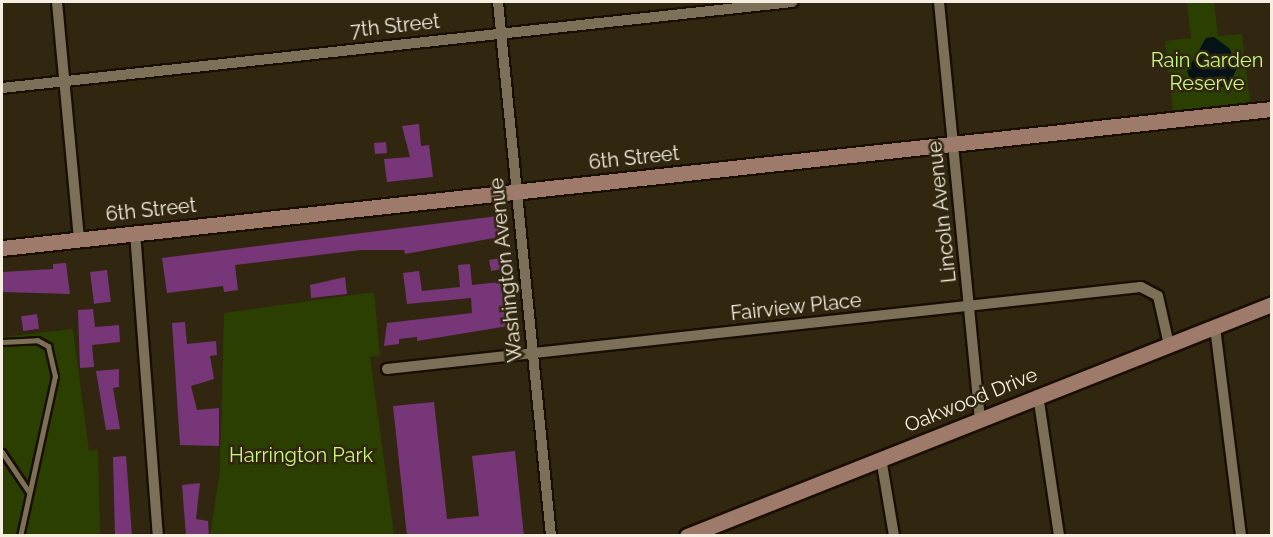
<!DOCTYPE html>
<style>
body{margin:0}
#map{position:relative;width:1273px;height:537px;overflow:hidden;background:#312610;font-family:Raleway,sans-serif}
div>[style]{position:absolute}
.green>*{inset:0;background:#2b4000}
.water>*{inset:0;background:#031318}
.building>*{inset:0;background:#773678;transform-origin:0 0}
.roads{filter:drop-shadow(2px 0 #190e00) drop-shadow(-2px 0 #190e00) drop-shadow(0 2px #190e00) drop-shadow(0 -2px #190e00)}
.lane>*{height:5px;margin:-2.5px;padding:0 2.5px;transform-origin:2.5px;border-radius:2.5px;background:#7d7058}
.street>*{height:10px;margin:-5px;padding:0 5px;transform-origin:5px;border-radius:5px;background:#7d7058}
.secondary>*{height:15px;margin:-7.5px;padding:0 7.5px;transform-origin:7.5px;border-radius:7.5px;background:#9d7a69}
span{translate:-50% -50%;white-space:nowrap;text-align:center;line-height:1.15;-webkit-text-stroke:5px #312610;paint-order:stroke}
.street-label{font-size:20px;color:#f6efe1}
.park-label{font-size:20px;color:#c7f881}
.frame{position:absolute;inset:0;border:3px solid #f6efe1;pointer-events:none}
</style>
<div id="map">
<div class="green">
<i style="clip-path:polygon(1187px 2px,1214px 2px,1218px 36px,1242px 34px,1250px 103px,1173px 111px,1165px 41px,1191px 38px)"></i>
<i style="clip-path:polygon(374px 292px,380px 356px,370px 357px,394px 535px,210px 535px,220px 471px,224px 313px)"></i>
<i style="clip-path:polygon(73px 329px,89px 451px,98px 449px,100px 535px,2px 535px,2px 337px)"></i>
</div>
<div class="water">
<i style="clip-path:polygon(1214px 37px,1230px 49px,1236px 70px,1229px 85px,1206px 91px,1192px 85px,1187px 71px,1206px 38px)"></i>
</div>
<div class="building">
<i style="clip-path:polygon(419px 124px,421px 146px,429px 145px,433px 177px,387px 182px,384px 159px,410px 157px,402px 126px)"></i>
<i style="left:386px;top:142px;width:11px;height:12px;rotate:85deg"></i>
<i style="clip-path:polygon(498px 216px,501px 236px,494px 238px,405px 254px,404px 250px,361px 250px,235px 265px,238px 290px,224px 292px,223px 286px,167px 293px,162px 258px)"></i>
<i style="left:501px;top:258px;width:11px;height:12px;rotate:80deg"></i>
<i style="clip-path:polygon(66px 263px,70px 294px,2px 292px,2px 272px,53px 269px,53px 264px)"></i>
<i style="clip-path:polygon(470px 264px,472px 285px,500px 282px,508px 326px,417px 341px,417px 337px,399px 339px,399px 344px,384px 346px,387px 323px,472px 313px,471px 298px,407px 304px,403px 273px,419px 271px,422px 291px,460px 287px,458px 265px)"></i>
<i style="left:107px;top:270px;width:32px;height:17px;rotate:83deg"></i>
<i style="clip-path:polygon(345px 277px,347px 294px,311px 298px,310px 285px)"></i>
<i style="clip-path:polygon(93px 309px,95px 327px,119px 325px,120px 342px,92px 345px,94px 367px,80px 368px,78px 310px)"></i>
<i style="left:37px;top:314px;width:15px;height:16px;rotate:82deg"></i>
<i style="clip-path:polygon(185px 322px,187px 344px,216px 341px,217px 355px,210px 356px,214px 379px,191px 386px,197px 410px,219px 408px,219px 446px,180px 445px,172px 323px)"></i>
<i style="clip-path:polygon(119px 369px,119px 387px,113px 388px,120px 429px,106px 430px,96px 371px)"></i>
<i style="clip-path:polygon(434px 402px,447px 519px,479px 516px,472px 456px,515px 451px,524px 536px,407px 536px,393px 406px)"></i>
<i style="clip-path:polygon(126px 456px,132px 536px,115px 536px,113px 457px)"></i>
<i style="clip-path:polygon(200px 483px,196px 519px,208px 521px,209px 536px,186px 536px,182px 485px)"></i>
</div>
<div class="roads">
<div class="lane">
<i style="left:2px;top:342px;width:35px;rotate:-3deg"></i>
<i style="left:37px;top:340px;width:13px;rotate:29deg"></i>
<i style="left:48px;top:346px;width:31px;rotate:77deg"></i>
<i style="left:55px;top:376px;width:164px;rotate:102.3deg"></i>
<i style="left:2px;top:452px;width:48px;rotate:56deg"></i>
</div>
<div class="street">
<i style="left:57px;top:2px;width:238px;rotate:84.7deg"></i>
<i style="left:498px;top:2px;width:537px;rotate:84.33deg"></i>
<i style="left:939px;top:2px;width:419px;rotate:84.4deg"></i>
<i style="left:2px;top:88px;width:795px;rotate:-6.21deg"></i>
<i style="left:135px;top:232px;width:305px;rotate:85.7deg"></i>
<i style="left:1215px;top:327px;width:211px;rotate:82.9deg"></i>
<i style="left:387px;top:369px;width:758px;rotate:-6.21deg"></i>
<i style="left:1141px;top:287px;width:19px;rotate:28deg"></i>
<i style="left:1158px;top:296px;width:50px;rotate:77.3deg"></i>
<i style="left:1038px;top:395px;width:143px;rotate:81.5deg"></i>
<i style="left:881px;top:458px;width:79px;rotate:80.5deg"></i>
</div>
<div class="secondary">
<i style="left:2px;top:248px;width:1278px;rotate:-6.25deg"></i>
<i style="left:687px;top:536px;width:629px;rotate:-21.63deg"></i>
</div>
</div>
<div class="street-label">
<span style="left:395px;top:26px;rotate:-6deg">7th Street</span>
<span style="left:634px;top:158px;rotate:-6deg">6th Street</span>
<span style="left:151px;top:210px;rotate:-6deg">6th Street</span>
<span style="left:942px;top:212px;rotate:-96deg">Lincoln Avenue</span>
<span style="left:506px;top:270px;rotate:-96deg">Washington Avenue</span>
<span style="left:796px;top:307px;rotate:-6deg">Fairview Place</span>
<span style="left:971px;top:400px;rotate:-22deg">Oakwood Drive</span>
</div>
<div class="park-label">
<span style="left:1207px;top:72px">Rain Garden<br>Reserve</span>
<span style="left:301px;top:455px">Harrington Park</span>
</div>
<div class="frame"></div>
</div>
